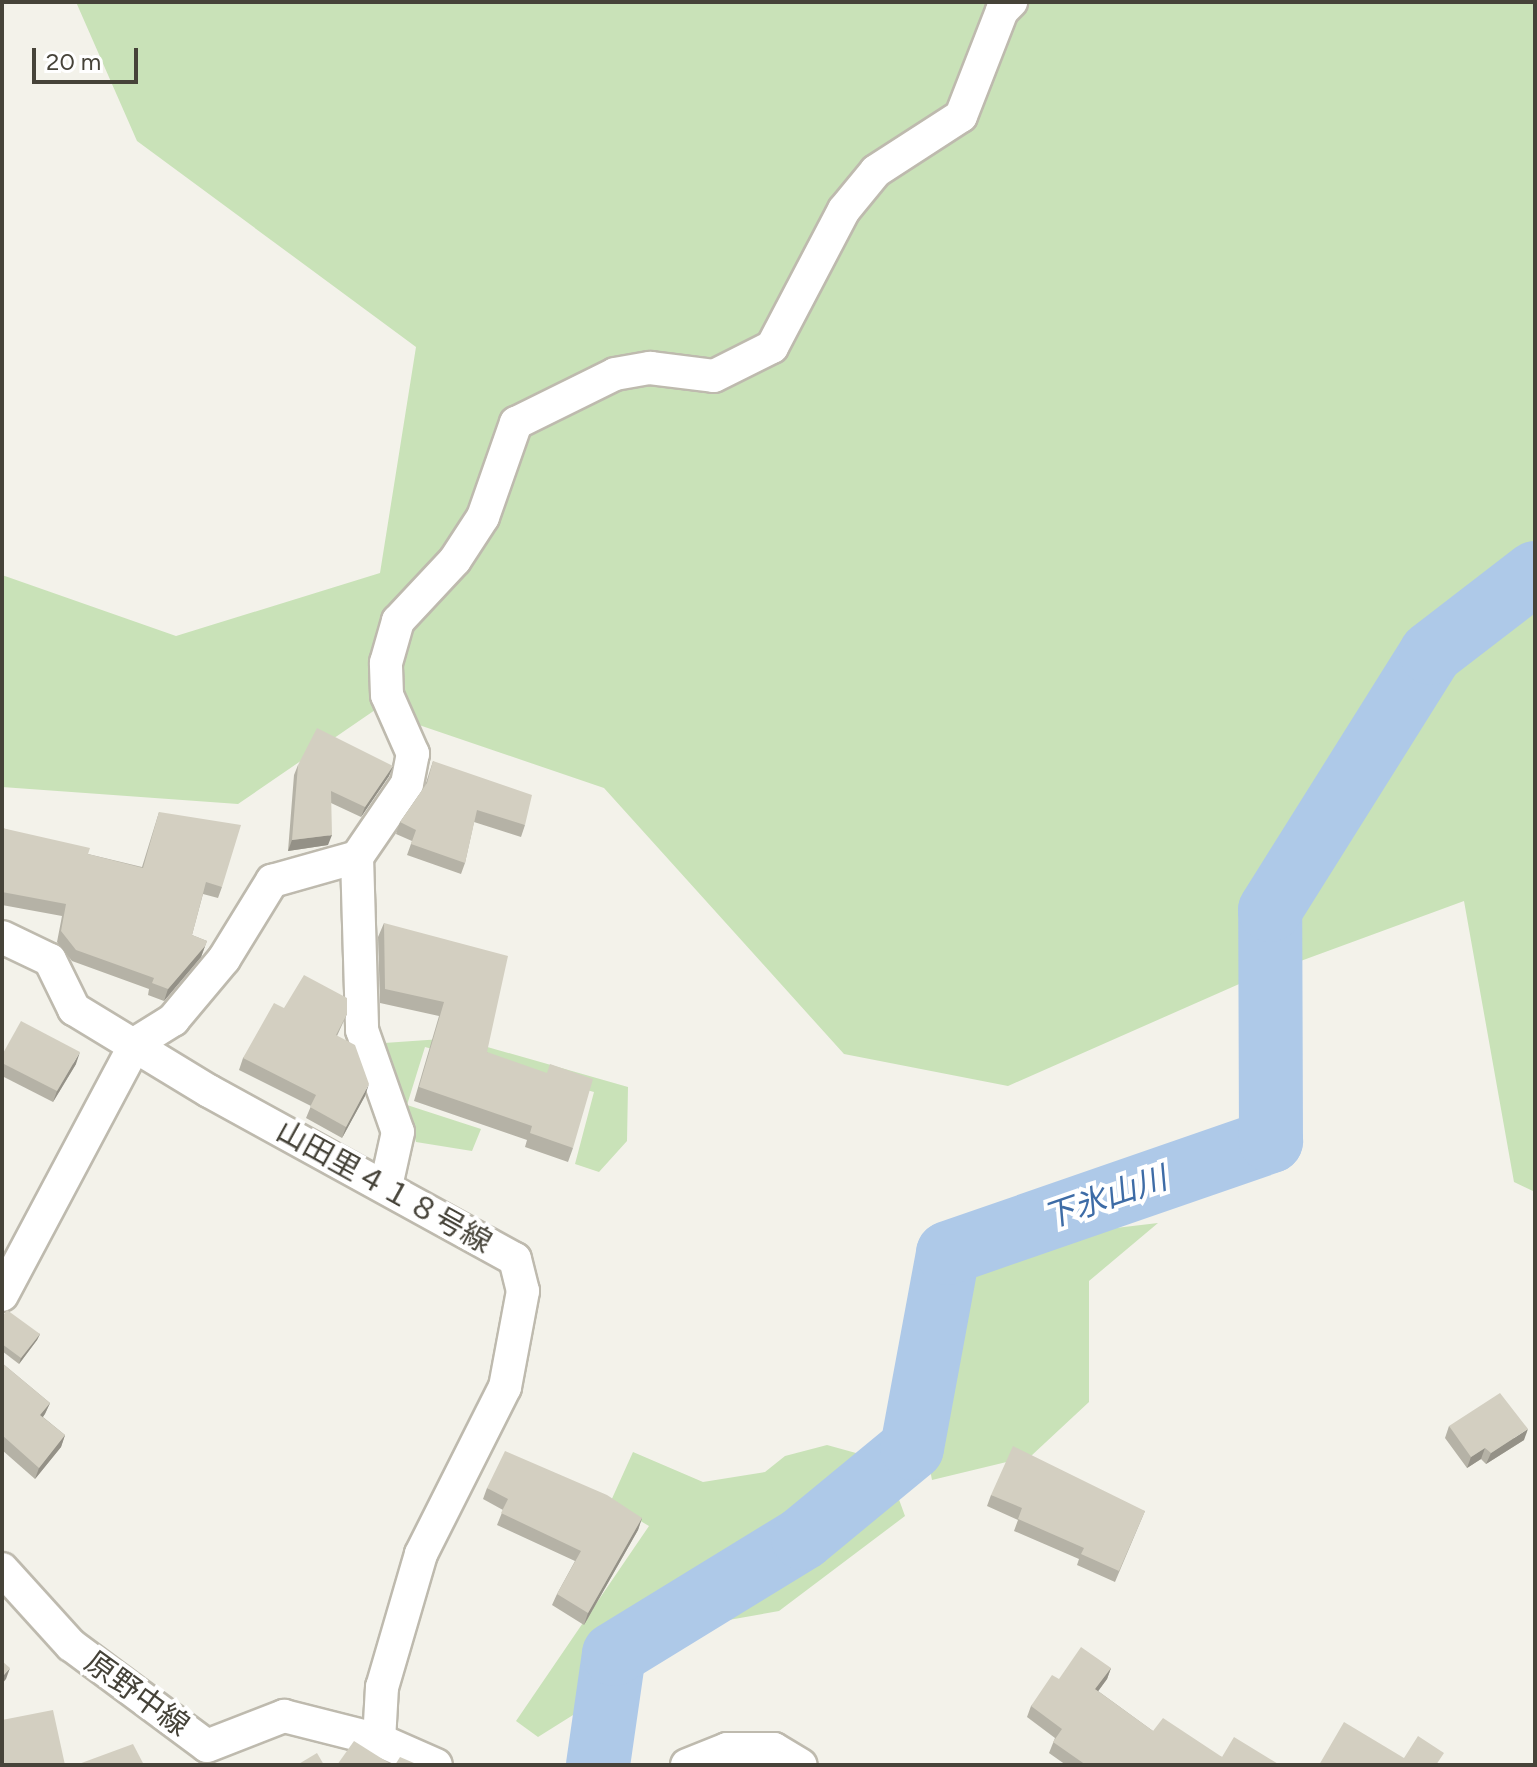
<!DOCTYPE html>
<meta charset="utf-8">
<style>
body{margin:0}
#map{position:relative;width:1537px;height:1767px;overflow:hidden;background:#f3f2ea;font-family:Figtree,"Noto Sans JP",sans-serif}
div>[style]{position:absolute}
.green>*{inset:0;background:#c9e2b8}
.river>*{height:64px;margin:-32px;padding:0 32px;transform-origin:32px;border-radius:32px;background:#aec9e8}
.roads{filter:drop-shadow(2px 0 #bebaae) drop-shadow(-2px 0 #bebaae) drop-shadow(0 2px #bebaae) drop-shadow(0 -2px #bebaae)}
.minor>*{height:32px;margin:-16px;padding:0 16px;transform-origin:16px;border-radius:16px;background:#fff}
.wall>*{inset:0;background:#b5b2a6}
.shaded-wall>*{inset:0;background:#949187}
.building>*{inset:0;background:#d3cfc1}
span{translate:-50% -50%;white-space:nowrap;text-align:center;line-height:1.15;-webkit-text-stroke:8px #fff;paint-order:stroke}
.street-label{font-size:30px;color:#464339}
.water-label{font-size:32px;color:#3e6ca6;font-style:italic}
.frame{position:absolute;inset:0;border:4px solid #464339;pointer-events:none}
.scale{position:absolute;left:32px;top:48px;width:106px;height:36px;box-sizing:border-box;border:4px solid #464339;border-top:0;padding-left:10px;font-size:24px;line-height:28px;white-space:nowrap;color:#464339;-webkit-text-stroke:6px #fff;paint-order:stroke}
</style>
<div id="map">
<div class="green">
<i style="clip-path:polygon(76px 2px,1535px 2px,1535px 1192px,1514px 1182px,1464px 901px,1246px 981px,1008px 1086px,844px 1054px,604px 788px,375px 710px,238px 804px,2px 787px,2px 575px,176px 636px,380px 573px,416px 347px,137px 141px)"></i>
<i style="clip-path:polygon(456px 1038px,628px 1087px,627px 1141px,599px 1172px,575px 1164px,594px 1092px,425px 1047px,407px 1105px,481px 1129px,472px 1151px,416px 1142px,384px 1043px)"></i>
<i style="clip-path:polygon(1158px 1223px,1089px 1281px,1089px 1402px,1031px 1456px,932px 1480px,910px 1369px,929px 1250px)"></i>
<i style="clip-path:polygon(827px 1445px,885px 1461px,905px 1516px,779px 1611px,723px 1621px,538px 1737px,516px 1721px,649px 1526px,610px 1503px,633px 1452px,703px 1482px,765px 1472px,785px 1456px)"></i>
</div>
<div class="river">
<i style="left:598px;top:1765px;width:112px;rotate:-81.8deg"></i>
<i style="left:614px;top:1654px;width:222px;rotate:-31.5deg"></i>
<i style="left:803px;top:1538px;width:141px;rotate:-39.5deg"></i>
<i style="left:912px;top:1448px;width:198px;rotate:-79.5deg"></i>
<i style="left:948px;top:1253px;width:342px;rotate:-19.1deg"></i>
<i style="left:1271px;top:1141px;width:231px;rotate:-90.2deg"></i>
<i style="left:1270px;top:910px;width:303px;rotate:-57.9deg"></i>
<i style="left:1431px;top:653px;width:131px;rotate:-37.6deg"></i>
</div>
<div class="roads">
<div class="minor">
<i style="left:357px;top:857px;width:88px;rotate:-55.6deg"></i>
<i style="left:407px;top:784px;width:31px;rotate:-79deg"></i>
<i style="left:413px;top:754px;width:64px;rotate:-113.8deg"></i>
<i style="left:387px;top:695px;width:32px;rotate:-92deg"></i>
<i style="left:386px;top:663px;width:44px;rotate:-74.1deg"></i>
<i style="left:398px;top:621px;width:83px;rotate:-46.9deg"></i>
<i style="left:455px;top:560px;width:51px;rotate:-56.9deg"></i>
<i style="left:483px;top:517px;width:100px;rotate:-70.7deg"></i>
<i style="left:516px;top:423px;width:110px;rotate:-26.3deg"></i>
<i style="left:615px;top:374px;width:36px;rotate:-10deg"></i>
<i style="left:650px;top:368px;width:64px;rotate:7.1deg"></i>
<i style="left:714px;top:376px;width:65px;rotate:-26.6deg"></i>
<i style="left:772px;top:347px;width:155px;rotate:-62.3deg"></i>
<i style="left:844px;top:210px;width:50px;rotate:-50.6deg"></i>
<i style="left:876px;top:171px;width:101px;rotate:-32.9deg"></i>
<i style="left:961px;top:116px;width:113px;rotate:-68.7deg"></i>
<i style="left:1002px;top:11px;width:13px;rotate:-45deg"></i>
<i style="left:357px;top:857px;width:173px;rotate:88.3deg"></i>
<i style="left:362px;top:1030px;width:108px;rotate:70.6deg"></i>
<i style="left:398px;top:1132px;width:55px;rotate:102.5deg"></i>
<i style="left:2px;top:937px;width:53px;rotate:25.6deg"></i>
<i style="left:50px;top:960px;width:55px;rotate:63.9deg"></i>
<i style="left:74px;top:1009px;width:158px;rotate:31.3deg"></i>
<i style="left:209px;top:1091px;width:349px;rotate:28.8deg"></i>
<i style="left:515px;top:1259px;width:33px;rotate:76deg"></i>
<i style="left:523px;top:1291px;width:98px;rotate:100.6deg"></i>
<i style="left:505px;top:1387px;width:187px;rotate:116.7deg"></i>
<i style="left:421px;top:1554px;width:139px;rotate:106.3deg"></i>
<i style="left:382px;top:1687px;width:53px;rotate:93.2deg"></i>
<i style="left:2px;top:1295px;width:285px;rotate:-62deg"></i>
<i style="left:136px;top:1043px;width:44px;rotate:-31.9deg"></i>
<i style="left:173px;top:1020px;width:80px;rotate:-50.1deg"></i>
<i style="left:224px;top:959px;width:92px;rotate:-58.4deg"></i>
<i style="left:272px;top:881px;width:88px;rotate:-15.8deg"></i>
<i style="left:2px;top:1569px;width:103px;rotate:47.8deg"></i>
<i style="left:71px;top:1645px;width:169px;rotate:36.6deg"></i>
<i style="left:207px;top:1746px;width:83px;rotate:-21.3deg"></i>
<i style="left:284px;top:1716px;width:98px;rotate:14.2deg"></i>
<i style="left:379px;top:1740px;width:62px;rotate:23.7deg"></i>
<i style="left:687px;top:1765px;width:43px;rotate:-21.8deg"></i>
<i style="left:727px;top:1749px;width:47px"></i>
<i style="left:774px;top:1749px;width:31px;rotate:31deg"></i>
</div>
</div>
<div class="wall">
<i style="clip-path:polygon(433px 761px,525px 825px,521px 837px,474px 822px,465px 863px,461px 874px,407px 855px,412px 841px,396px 834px,400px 822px,425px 786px)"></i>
<i style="clip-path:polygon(298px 765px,393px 766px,389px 776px,361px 817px,331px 803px,328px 845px,288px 851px,294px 775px)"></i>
<i style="clip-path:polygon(159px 812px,222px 887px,218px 898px,203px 894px,192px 935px,207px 941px,201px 957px,164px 1001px,148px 995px,149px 989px,72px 961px,57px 942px,62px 916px,2px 905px,2px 828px,88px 854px,142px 867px)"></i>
<i style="clip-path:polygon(384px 923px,487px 1052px,573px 1148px,568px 1162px,525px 1147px,527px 1140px,414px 1101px,439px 1016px,380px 1003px,378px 937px)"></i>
<i style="clip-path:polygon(284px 1008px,347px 1014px,337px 1036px,365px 1096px,342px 1138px,306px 1118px,311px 1106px,239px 1070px,243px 1058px)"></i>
<i style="clip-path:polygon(2px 1055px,76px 1064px,53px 1102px,2px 1076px)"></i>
<i style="clip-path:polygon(2px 1317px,40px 1334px,37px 1340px,19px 1364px,2px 1351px)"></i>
<i style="clip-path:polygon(2px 1363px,50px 1403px,43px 1417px,65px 1435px,61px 1447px,35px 1479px,2px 1450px)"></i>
<i style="clip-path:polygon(1449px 1426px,1524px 1440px,1486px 1464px,1481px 1459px,1467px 1468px,1445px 1438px)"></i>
<i style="clip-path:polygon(487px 1488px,642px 1518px,638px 1530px,584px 1625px,552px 1605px,557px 1594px,575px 1561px,497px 1525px,503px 1510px,483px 1499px)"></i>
<i style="clip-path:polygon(991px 1495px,1145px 1511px,1115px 1582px,1077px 1565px,1079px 1559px,1014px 1531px,1018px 1520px,987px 1506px)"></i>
<i style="clip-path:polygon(1111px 1668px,1107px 1679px,1098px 1691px,1153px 1731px,1222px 1757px,1280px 1765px,1066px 1765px,1049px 1753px,1055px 1738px,1027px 1717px,1031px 1706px,1059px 1679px)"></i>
</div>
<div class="shaded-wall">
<i style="clip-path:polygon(393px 766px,389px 776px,361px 817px,365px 807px)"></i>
<i style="clip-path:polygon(332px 835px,328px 845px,288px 851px,292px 840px)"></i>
<i style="clip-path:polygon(205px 946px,201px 957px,164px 1001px,168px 989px)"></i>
<i style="clip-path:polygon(80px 1052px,76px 1064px,53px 1102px,57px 1091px)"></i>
<i style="clip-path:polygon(369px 1084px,365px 1096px,342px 1138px,346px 1127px)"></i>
<i style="clip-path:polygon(40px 1334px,37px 1340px,19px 1364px,21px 1358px)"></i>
<i style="clip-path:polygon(50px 1403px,45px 1414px,36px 1426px,40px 1415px)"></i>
<i style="clip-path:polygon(1528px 1429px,1524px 1440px,1486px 1464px,1491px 1453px)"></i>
<i style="clip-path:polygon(65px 1435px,61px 1447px,35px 1479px,39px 1468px)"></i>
<i style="clip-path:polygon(1485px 1448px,1481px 1459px,1467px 1468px,1471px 1457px)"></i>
<i style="clip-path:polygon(642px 1518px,638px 1530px,584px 1625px,588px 1613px)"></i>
<i style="clip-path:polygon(10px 1668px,6px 1679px,2px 1684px,2px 1677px)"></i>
<i style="clip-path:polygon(1111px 1668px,1107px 1679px,1091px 1701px,1095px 1689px)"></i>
</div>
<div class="building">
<i style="clip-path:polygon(317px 728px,393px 766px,365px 807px,331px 791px,332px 835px,292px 840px,298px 765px)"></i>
<i style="clip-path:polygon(433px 761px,532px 795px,525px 825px,477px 810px,465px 863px,411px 844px,416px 830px,400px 822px,427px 783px)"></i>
<i style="clip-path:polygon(159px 812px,241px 825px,222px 887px,206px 882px,192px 935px,207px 941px,205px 946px,168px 989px,152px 983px,154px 978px,76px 950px,61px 931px,66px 904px,2px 892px,2px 828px,90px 848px,88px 854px,143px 868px)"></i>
<i style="clip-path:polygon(384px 923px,508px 956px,487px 1052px,547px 1073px,550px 1064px,593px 1079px,573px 1148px,530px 1133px,532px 1126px,419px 1087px,444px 1002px,385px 989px)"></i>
<i style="clip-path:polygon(304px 975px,347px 998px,347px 1014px,336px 1035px,355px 1045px,369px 1084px,346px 1127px,310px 1107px,316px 1095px,243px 1058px,274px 1003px,284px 1008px)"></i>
<i style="clip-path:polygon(21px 1021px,80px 1052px,57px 1091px,2px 1063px,2px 1055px)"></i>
<i style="clip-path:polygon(7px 1310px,40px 1334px,21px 1358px,2px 1344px,2px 1317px)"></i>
<i style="clip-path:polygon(2px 1363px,50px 1403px,40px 1415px,65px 1435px,39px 1468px,2px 1435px)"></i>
<i style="clip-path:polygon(1500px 1393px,1528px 1429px,1491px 1453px,1485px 1448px,1471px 1457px,1449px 1426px)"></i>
<i style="clip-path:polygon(1013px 1446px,1145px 1511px,1119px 1571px,1081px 1554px,1084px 1548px,1018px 1519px,1022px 1508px,991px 1495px)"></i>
<i style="clip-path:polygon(505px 1451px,607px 1495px,642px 1518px,588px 1613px,557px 1594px,581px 1551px,501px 1513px,508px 1499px,487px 1488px)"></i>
<i style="clip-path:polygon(1081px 1647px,1111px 1668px,1095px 1689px,1153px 1731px,1163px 1718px,1222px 1757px,1234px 1737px,1280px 1765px,1086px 1765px,1053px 1742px,1062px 1729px,1031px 1706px,1052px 1675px,1059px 1679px)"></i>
<i style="clip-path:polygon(2px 1661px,10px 1668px,2px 1677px)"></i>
<i style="clip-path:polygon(53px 1710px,65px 1765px,2px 1765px,2px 1720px)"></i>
<i style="clip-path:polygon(1344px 1722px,1404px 1758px,1418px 1736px,1444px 1753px,1436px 1765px,1319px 1765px)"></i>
<i style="clip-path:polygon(354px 1741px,392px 1765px,337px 1765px)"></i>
<i style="clip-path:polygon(133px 1744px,144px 1765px,76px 1765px)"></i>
<i style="clip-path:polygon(317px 1753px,324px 1765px,297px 1765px)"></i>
<i style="clip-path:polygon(400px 1757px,414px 1763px,417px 1765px,395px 1765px)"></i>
</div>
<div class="street-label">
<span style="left:384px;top:1187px;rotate:29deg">山田里４１８号線</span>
<span style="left:137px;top:1694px;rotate:36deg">原野中線</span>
</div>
<div class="water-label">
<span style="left:1105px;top:1198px;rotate:-19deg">下氷山川</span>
</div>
<div class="frame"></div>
<div class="scale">20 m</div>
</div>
